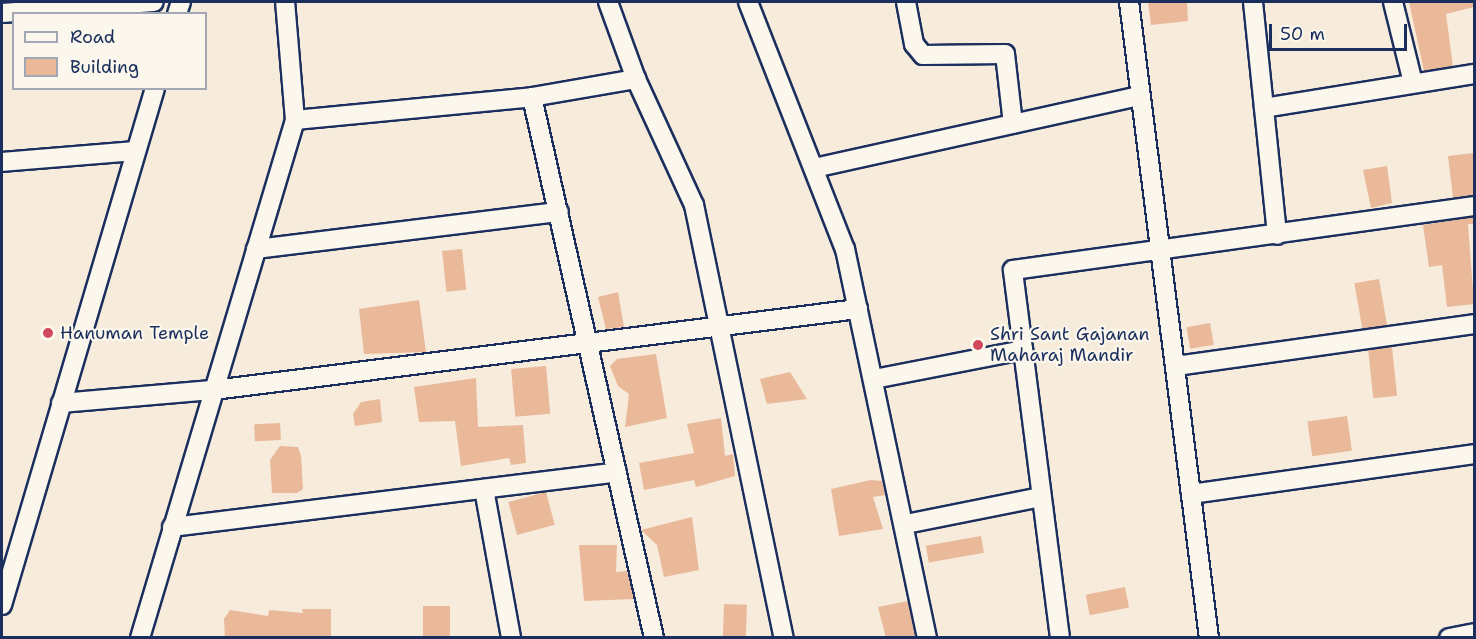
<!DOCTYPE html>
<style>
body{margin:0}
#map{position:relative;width:1476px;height:639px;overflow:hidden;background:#f7ebdc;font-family:"Shantell Sans",sans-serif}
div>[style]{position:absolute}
.building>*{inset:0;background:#e9b99a;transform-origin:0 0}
.roads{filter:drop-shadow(2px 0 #1b2f5e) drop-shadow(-2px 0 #1b2f5e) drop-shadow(0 2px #1b2f5e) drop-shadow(0 -2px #1b2f5e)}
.street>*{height:18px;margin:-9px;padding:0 9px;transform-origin:9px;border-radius:9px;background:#fbf7ec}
.dots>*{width:16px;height:16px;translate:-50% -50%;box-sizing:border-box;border:3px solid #fbf7ec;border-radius:50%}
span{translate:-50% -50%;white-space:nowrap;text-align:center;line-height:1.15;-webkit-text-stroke:4.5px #fbf7ec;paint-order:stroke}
.poi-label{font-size:18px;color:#1b2f5e}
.left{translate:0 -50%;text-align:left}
.frame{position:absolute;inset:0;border:3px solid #1b2f5e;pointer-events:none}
.legend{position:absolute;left:12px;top:12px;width:195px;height:78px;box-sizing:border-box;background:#fbf7ec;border:2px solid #a1a7b3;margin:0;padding:8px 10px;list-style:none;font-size:18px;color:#1b2f5e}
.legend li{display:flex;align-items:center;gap:12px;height:30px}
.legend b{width:30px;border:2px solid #a1a7b3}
.scale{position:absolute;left:1269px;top:24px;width:138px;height:27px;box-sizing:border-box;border:3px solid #1b2f5e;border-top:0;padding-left:8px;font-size:18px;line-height:21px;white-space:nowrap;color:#1b2f5e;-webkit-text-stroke:4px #fbf7ec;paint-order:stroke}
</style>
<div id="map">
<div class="building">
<i style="clip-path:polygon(1148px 2px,1187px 2px,1188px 21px,1151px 25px)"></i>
<i style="clip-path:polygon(1409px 2px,1474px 2px,1474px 7px,1446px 14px,1453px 66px,1424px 71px)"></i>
<i style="clip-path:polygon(1474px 153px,1474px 195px,1453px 198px,1448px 156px)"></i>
<i style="clip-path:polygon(1387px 166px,1392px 203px,1371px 208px,1363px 170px)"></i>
<i style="clip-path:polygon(1474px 217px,1474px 224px,1468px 224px,1474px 304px,1447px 307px,1442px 265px,1429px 267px,1423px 225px)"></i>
<i style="left:462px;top:249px;width:41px;height:20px;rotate:84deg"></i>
<i style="left:1379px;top:279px;width:47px;height:25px;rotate:80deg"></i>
<i style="clip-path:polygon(618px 292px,624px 327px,606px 329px,598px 297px)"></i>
<i style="clip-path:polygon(419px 300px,426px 352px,364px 354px,359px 309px)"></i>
<i style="left:1210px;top:323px;width:22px;height:24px;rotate:80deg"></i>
<i style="left:1392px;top:347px;width:49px;height:24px;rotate:84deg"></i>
<i style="clip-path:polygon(656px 354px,667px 418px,625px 427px,629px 394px,618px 386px,610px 366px,617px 359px)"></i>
<i style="left:546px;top:366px;width:48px;height:35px;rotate:85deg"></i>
<i style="clip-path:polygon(790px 372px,807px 399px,767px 404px,760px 379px)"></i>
<i style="clip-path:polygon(476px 378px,478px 427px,523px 425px,526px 463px,511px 465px,509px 458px,461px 466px,455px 421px,419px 422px,414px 387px)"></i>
<i style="clip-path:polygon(380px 399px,382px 422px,355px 426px,353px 414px,361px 402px)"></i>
<i style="left:1347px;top:416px;width:35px;height:40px;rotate:82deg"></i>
<i style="clip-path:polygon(721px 418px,725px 456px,733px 454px,735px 476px,696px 487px,694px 480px,644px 490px,639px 463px,694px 453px,687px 424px)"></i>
<i style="left:280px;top:423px;width:17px;height:26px;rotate:87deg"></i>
<i style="clip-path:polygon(280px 446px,298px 447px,301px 456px,303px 489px,297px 493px,272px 493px,270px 460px)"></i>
<i style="clip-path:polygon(871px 480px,882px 481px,885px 495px,873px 497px,883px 529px,839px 536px,831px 489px)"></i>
<i style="left:546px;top:492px;width:34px;height:39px;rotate:75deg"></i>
<i style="clip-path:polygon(692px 517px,699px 570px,664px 577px,657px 545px,641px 530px)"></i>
<i style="left:981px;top:536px;width:17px;height:56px;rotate:80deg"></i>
<i style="clip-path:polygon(579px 545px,617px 545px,616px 572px,627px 571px,634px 599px,584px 601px)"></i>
<i style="left:1125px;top:587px;width:21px;height:40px;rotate:79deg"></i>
<i style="clip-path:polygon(908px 601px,915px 638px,886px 638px,878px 607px)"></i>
<i style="left:724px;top:604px;width:23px;height:34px;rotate:2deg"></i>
<i style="left:423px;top:606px;width:27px;height:32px"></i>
<i style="clip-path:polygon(302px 609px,331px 609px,331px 638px,225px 638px,224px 619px,230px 610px,268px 616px,269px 610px,303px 613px)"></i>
</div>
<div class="roads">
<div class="street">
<i style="left:608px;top:2px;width:82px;rotate:70deg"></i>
<i style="left:636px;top:79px;width:139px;rotate:65.3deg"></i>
<i style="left:694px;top:205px;width:442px;rotate:78.3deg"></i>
<i style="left:748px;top:2px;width:265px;rotate:68.6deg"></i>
<i style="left:845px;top:249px;width:398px;rotate:78.1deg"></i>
<i style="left:906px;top:2px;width:43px;rotate:79.2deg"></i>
<i style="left:914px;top:44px;width:14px;rotate:51deg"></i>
<i style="left:923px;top:55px;width:82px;rotate:-0.7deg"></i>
<i style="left:1005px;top:54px;width:70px;rotate:83.5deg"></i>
<i style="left:1129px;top:2px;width:641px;rotate:82.83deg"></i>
<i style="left:1253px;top:2px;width:234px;rotate:84.1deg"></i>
<i style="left:1393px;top:2px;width:83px;rotate:76.1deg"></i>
<i style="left:2px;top:13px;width:152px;rotate:-4.1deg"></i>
<i style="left:177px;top:14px;width:13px;rotate:-72deg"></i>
<i style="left:532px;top:97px;width:555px;rotate:77.29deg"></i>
<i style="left:1264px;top:108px;width:213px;rotate:-9.2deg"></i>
<i style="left:295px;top:120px;width:238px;rotate:-5.5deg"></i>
<i style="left:532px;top:97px;width:106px;rotate:-9.8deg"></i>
<i style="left:2px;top:162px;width:134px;rotate:-4.7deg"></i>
<i style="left:814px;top:168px;width:332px;rotate:-12.5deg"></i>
<i style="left:256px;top:249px;width:305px;rotate:-7deg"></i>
<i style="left:1176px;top:366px;width:301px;rotate:-8deg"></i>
<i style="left:874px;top:379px;width:152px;rotate:-11deg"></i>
<i style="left:61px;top:403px;width:154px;rotate:-4.9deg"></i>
<i style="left:214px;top:390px;width:649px;rotate:-7.17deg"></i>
<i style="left:484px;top:489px;width:151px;rotate:79.7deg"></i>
<i style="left:1191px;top:494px;width:286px;rotate:-8deg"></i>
<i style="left:906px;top:524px;width:138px;rotate:-11.3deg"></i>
<i style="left:172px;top:527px;width:448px;rotate:-7deg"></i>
<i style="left:2px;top:605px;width:539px;rotate:-73.51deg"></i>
<i style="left:140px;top:638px;width:541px;rotate:-73.34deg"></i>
<i style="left:295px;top:120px;width:118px;rotate:-94.8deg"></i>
<i style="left:1060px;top:638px;width:371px;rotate:-97.3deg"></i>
<i style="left:1013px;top:270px;width:465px;rotate:-7.9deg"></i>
<i style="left:1449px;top:638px;width:25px;rotate:-11deg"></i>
</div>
</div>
<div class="dots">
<i style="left:48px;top:333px;background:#d1495b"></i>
<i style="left:978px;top:345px;background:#d1495b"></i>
</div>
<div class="poi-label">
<span class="left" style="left:60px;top:333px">Hanuman Temple</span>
<span class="left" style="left:990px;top:345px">Shri Sant Gajanan<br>Maharaj Mandir</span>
</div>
<div class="frame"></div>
<ul class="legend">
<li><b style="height:8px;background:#fbf7ec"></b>Road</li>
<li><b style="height:16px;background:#e9b99a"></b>Building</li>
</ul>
<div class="scale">50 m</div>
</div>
